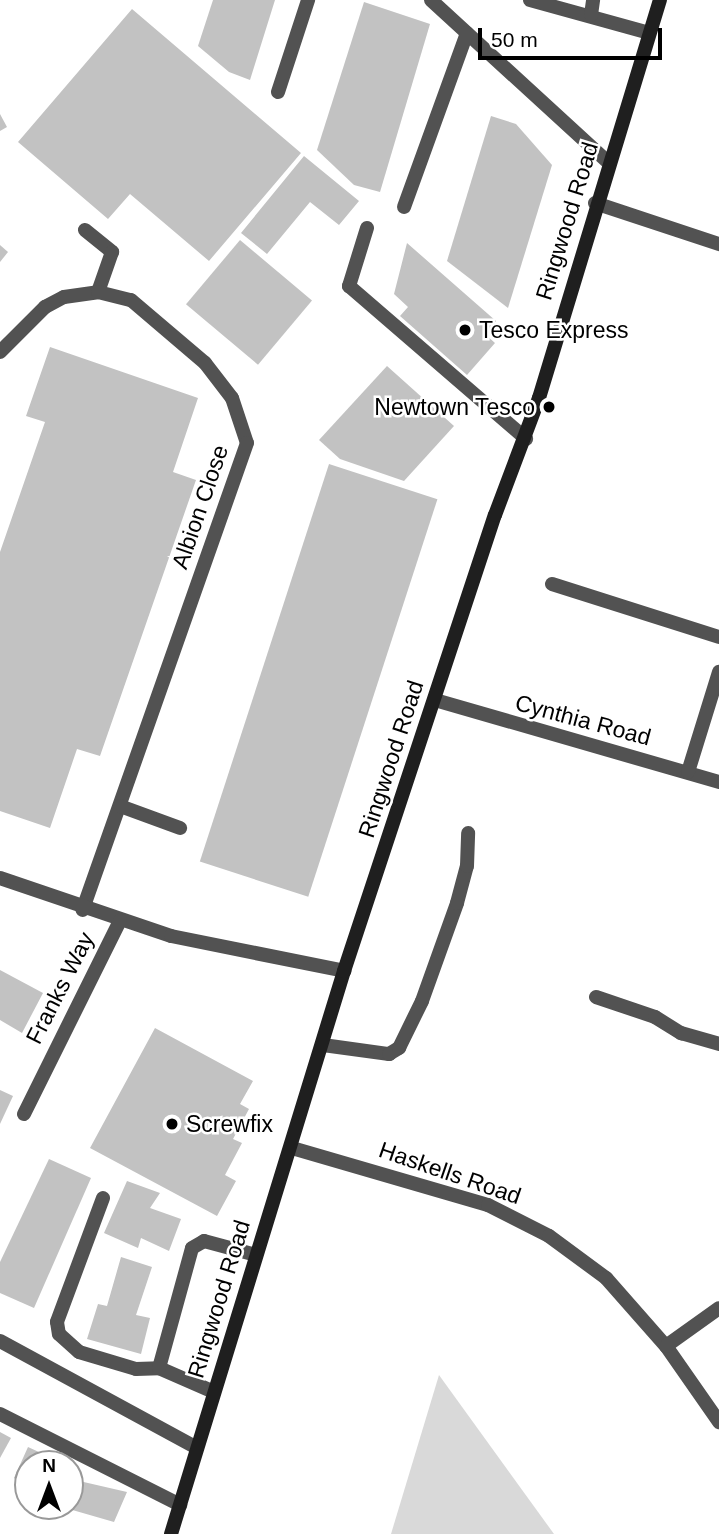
<!DOCTYPE html>
<style>
body{margin:0}
#map{position:relative;width:719px;height:1534px;overflow:hidden;background:#fff;font-family:Arial,sans-serif}
div>[style]{position:absolute}
.green>*{inset:0;background:#d9d9d9}
.building>*{inset:0;background:#c2c2c2;transform-origin:0 0}
.lane>*{height:14px;margin:-7px;padding:0 7px;transform-origin:7px;border-radius:7px;background:#525252}
.street>*{height:14px;margin:-7px;padding:0 7px;transform-origin:7px;border-radius:7px;background:#525252}
.secondary>*{height:14px;margin:-7px;padding:0 7px;transform-origin:7px;border-radius:7px;background:#1f1f1f}
.dots>*{width:19px;height:19px;translate:-50% -50%;box-sizing:border-box;border:4px solid #fff;border-radius:50%}
span{translate:-50% -50%;white-space:nowrap;text-align:center;line-height:1.15;-webkit-text-stroke:5px #fff;paint-order:stroke}
.street-label{font-size:23px;color:#000}
.poi-label{font-size:23px;color:#000}
.left{translate:0 -50%;text-align:left}
.right{translate:-100% -50%;text-align:right}
.north{position:absolute;left:14px;top:1450px;width:70px;height:70px;box-sizing:border-box;background:#fff;border:2px solid #999;border-radius:50%;rotate:0deg;font-size:19px;font-weight:700;line-height:28px;text-align:center;color:#000}
.north::after{content:'';display:block;margin:auto;width:24px;height:32px;background:#000;clip-path:polygon(50% 0,100% 100%,50% 72%,0 100%)}
.scale{position:absolute;left:478px;top:28px;width:184px;height:32px;box-sizing:border-box;border:4px solid #000;border-top:0;padding-left:9px;font-size:21px;line-height:24px;white-space:nowrap;color:#000;-webkit-text-stroke:5px #fff;paint-order:stroke}
</style>
<div id="map">
<div class="green">
<i style="clip-path:polygon(439px 1375px,554px 1534px,391px 1534px)"></i>
</div>
<div class="building">
<i style="clip-path:polygon(213px 0,275px 0,250px 80px,229px 72px,198px 46px)"></i>
<i style="clip-path:polygon(364px 2px,430px 24px,380px 192px,354px 185px,317px 150px)"></i>
<i style="clip-path:polygon(132px 9px,301px 153px,209px 261px,130px 194px,108px 219px,18px 142px)"></i>
<i style="clip-path:polygon(0 114px,7px 127px,0 131px)"></i>
<i style="clip-path:polygon(491px 116px,516px 124px,552px 165px,508px 308px,447px 261px)"></i>
<i style="clip-path:polygon(304px 156px,359px 201px,339px 225px,310px 202px,267px 254px,241px 233px)"></i>
<i style="left:240px;top:240px;width:94px;height:84px;rotate:40deg"></i>
<i style="clip-path:polygon(407px 243px,496px 321px,485px 334px,495px 343px,467px 375px,400px 316px,408px 307px,394px 294px)"></i>
<i style="clip-path:polygon(0 245px,8px 252px,0 262px)"></i>
<i style="clip-path:polygon(50px 347px,198px 398px,173px 472px,196px 480px,100px 756px,77px 749px,50px 828px,0 811px,0 552px,45px 422px,26px 416px)"></i>
<i style="clip-path:polygon(387px 366px,454px 426px,404px 481px,340px 459px,319px 440px)"></i>
<i style="left:329px;top:464px;width:114px;height:418px;rotate:18deg"></i>
<i style="clip-path:polygon(0 970px,43px 993px,22px 1033px,0 1020px)"></i>
<i style="clip-path:polygon(155px 1028px,253px 1081px,240px 1104px,249px 1109px,233px 1139px,242px 1143px,225px 1175px,236px 1181px,217px 1216px,90px 1148px)"></i>
<i style="clip-path:polygon(0 1090px,13px 1096px,0 1124px)"></i>
<i style="clip-path:polygon(49px 1159px,91px 1178px,34px 1308px,0 1293px,0 1262px)"></i>
<i style="clip-path:polygon(127px 1181px,160px 1193px,150px 1208px,181px 1219px,169px 1251px,141px 1238px,138px 1248px,104px 1233px)"></i>
<i style="clip-path:polygon(121px 1257px,152px 1267px,136px 1315px,150px 1318px,141px 1354px,87px 1339px,98px 1304px,107px 1306px)"></i>
<i style="clip-path:polygon(0 1432px,11px 1438px,0 1458px)"></i>
<i style="clip-path:polygon(28px 1447px,65px 1464px,28px 1464px,28px 1486px,14px 1478px)"></i>
<i style="clip-path:polygon(70px 1466px,79px 1470px,75px 1480px,127px 1492px,114px 1522px,62px 1507px,70px 1506px)"></i>
</div>
<div class="lane">
<i style="left:431px;top:0;width:240px;rotate:42.5deg"></i>
<i style="left:530px;top:0;width:123px;rotate:15.5deg"></i>
<i style="left:591px;top:15px;width:15px;rotate:-82deg"></i>
<i style="left:278px;top:92px;width:97px;rotate:-71.9deg"></i>
<i style="left:404px;top:207px;width:185px;rotate:-70.1deg"></i>
<i style="left:367px;top:228px;width:61px;rotate:107.2deg"></i>
<i style="left:349px;top:286px;width:234px;rotate:40.8deg"></i>
<i style="left:85px;top:230px;width:35px;rotate:39deg"></i>
<i style="left:112px;top:252px;width:42px;rotate:109.3deg"></i>
<i style="left:0;top:352px;width:64px;rotate:-45deg"></i>
<i style="left:45px;top:307px;width:21px;rotate:-28deg"></i>
<i style="left:64px;top:297px;width:34px;rotate:-8deg"></i>
<i style="left:98px;top:292px;width:34px;rotate:14deg"></i>
<i style="left:131px;top:300px;width:97px;rotate:40.4deg"></i>
<i style="left:205px;top:363px;width:44px;rotate:52.4deg"></i>
<i style="left:232px;top:398px;width:47px;rotate:71.6deg"></i>
<i style="left:247px;top:443px;width:495px;rotate:109.4deg"></i>
<i style="left:120px;top:806px;width:64px;rotate:20.1deg"></i>
<i style="left:0;top:878px;width:181px;rotate:18.7deg"></i>
<i style="left:171px;top:936px;width:177px;rotate:11.4deg"></i>
<i style="left:596px;top:997px;width:62px;rotate:18.7deg"></i>
<i style="left:655px;top:1017px;width:31px;rotate:32deg"></i>
<i style="left:24px;top:1114px;width:216px;rotate:-63.6deg"></i>
<i style="left:103px;top:1198px;width:132px;rotate:110.4deg"></i>
<i style="left:57px;top:1322px;width:12px;rotate:81deg"></i>
<i style="left:59px;top:1334px;width:27px;rotate:42deg"></i>
<i style="left:79px;top:1352px;width:59px;rotate:16.6deg"></i>
<i style="left:136px;top:1369px;width:23px;rotate:-2deg"></i>
<i style="left:159px;top:1368px;width:60px;rotate:23.6deg"></i>
<i style="left:0;top:1341px;width:224px;rotate:28.5deg"></i>
<i style="left:159px;top:1368px;width:124px;rotate:-74.6deg"></i>
<i style="left:192px;top:1248px;width:14px;rotate:-30deg"></i>
<i style="left:204px;top:1241px;width:54px;rotate:15.1deg"></i>
<i style="left:0;top:1414px;width:202px;rotate:26.8deg"></i>
</div>
<div class="street">
<i style="left:595px;top:203px;width:131px;rotate:18.3deg"></i>
<i style="left:552px;top:584px;width:175px;rotate:17.6deg"></i>
<i style="left:435px;top:700px;width:296px;rotate:16.1deg"></i>
<i style="left:688px;top:772px;width:105px;rotate:-72.8deg"></i>
<i style="left:681px;top:1033px;width:40px;rotate:16deg"></i>
<i style="left:323px;top:1045px;width:67px;rotate:7.8deg"></i>
<i style="left:389px;top:1054px;width:12px;rotate:-31deg"></i>
<i style="left:399px;top:1048px;width:52px;rotate:-63.9deg"></i>
<i style="left:422px;top:1001px;width:104px;rotate:-70.3deg"></i>
<i style="left:457px;top:903px;width:38px;rotate:-75deg"></i>
<i style="left:467px;top:866px;width:33px;rotate:-88deg"></i>
<i style="left:292px;top:1148px;width:204px;rotate:16.2deg"></i>
<i style="left:488px;top:1205px;width:68px;rotate:26.9deg"></i>
<i style="left:549px;top:1236px;width:71px;rotate:36.4deg"></i>
<i style="left:606px;top:1278px;width:91px;rotate:48.6deg"></i>
<i style="left:666px;top:1346px;width:93px;rotate:55.1deg"></i>
<i style="left:666px;top:1346px;width:65px;rotate:-35.6deg"></i>
</div>
<div class="secondary">
<i style="left:171px;top:1534px;width:589px;rotate:-72.92deg"></i>
<i style="left:344px;top:971px;width:480px;rotate:-71.7deg"></i>
<i style="left:495px;top:515px;width:125px;rotate:-69.4deg"></i>
<i style="left:539px;top:398px;width:416px;rotate:-73.1deg"></i>
</div>
<div class="dots">
<i style="left:465px;top:330px;background:#000"></i>
<i style="left:549px;top:407px;background:#000"></i>
<i style="left:172px;top:1124px;background:#000"></i>
</div>
<div class="street-label">
<span style="left:567px;top:221px;rotate:-73deg">Ringwood Road</span>
<span style="left:200px;top:507px;rotate:-71deg">Albion Close</span>
<span style="left:583px;top:720px;rotate:15deg">Cynthia Road</span>
<span style="left:391px;top:759px;rotate:-72deg">Ringwood Road</span>
<span style="left:60px;top:988px;rotate:-63deg">Franks Way</span>
<span style="left:450px;top:1173px;rotate:19deg">Haskells Road</span>
<span style="left:219px;top:1299px;rotate:-73deg">Ringwood Road</span>
</div>
<div class="poi-label">
<span class="left" style="left:479px;top:330px">Tesco Express</span>
<span class="right" style="left:535px;top:407px">Newtown Tesco</span>
<span class="left" style="left:186px;top:1124px">Screwfix</span>
</div>
<div class="north">N</div>
<div class="scale">50 m</div>
</div>
